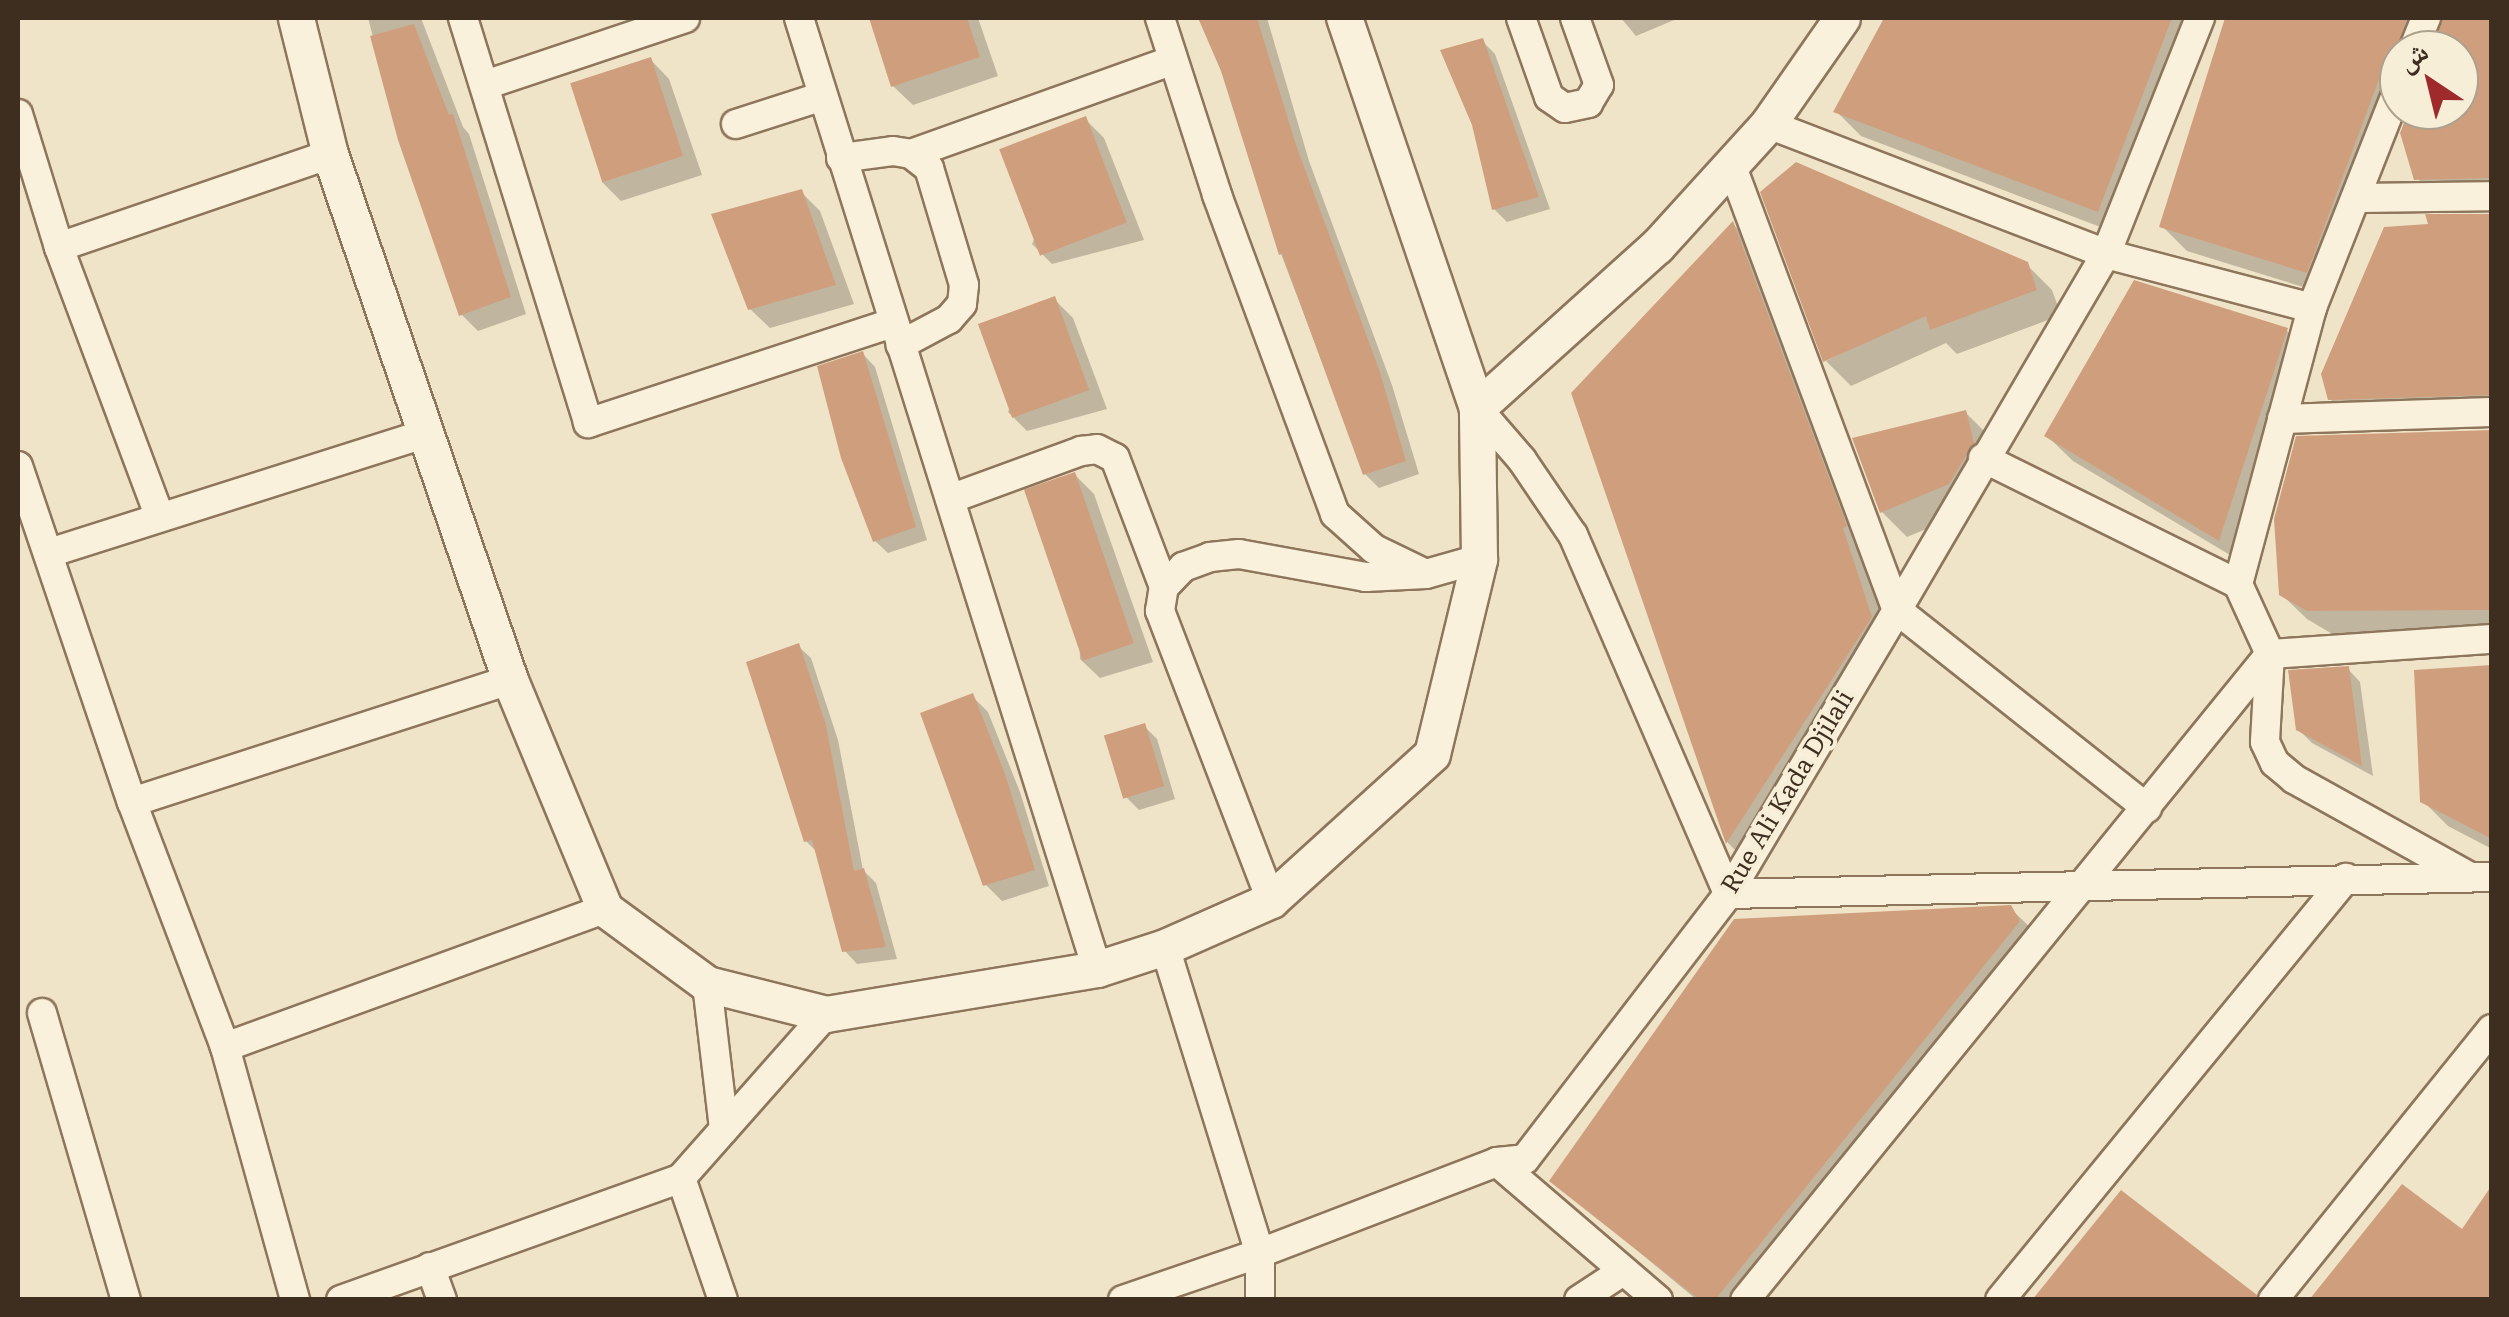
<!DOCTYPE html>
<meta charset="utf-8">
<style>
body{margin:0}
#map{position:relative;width:2509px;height:1317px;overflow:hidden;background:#f0e4c8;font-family:"Roboto Serif","Noto Naskh Arabic",serif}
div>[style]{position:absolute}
.shadow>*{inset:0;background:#0003}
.building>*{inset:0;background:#cf9f7d;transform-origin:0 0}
.roads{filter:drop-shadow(2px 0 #8d765c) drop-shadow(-2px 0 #8d765c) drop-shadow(0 2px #8d765c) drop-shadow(0 -2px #8d765c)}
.minor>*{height:28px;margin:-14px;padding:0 14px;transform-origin:14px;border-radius:14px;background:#faf1dc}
.tertiary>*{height:35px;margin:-17.5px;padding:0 17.5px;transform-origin:17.5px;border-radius:17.5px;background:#faf1dc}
span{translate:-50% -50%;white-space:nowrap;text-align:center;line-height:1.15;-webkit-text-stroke:8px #f7eed8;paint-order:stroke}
.street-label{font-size:25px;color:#3d2e20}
.frame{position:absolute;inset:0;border:20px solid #3d2e20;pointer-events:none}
.north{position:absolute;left:2379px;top:30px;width:100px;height:100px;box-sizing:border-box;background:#f7eed8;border:2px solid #ada18e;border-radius:50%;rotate:325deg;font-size:28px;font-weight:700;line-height:40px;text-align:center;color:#3d2e20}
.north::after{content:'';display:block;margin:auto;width:35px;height:45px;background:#9e2a2b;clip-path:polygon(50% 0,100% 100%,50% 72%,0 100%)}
</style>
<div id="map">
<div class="shadow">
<i style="clip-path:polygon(368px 18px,421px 18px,463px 127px,469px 134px,526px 314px,478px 331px,461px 314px,400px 140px)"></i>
<i style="clip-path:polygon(872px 18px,978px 18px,998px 76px,913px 105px,893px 86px)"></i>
<i style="clip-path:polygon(1201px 18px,1267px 18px,1309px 161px,1392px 385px,1419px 474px,1379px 488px,1365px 474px,1281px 254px,1223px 71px)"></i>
<i style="clip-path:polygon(1621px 18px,1679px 18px,1636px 36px)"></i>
<i style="clip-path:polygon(1886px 18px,2206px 18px,2124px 236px,1861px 136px,1836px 111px)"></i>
<i style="clip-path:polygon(2227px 18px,2435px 18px,2423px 50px,2399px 50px,2399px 110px,2403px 110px,2332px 296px,2187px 251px,2162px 226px)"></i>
<i style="clip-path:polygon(2458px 18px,2492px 18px,2492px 204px,2442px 203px,2417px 178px,2421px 110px,2459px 110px,2459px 50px,2445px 50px)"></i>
<i style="clip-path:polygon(1482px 41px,1495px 54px,1550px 209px,1507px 222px,1494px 209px)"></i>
<i style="clip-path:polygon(650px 59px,669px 79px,702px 175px,621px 201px,602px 182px)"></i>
<i style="clip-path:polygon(1085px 119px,1104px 138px,1144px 240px,1052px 264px,1032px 244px)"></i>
<i style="clip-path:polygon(801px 192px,820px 211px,854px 304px,770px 328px,750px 309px)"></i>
<i style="clip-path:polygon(2492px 216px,2492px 419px,2355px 424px,2330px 399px,2432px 226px)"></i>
<i style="clip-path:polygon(1733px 224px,1758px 249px,1896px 643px,1752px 867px,1728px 843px,1573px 393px)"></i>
<i style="clip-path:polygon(2026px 264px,2052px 290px,2061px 315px,1957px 354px,1946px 343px,1851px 386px,1826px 361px)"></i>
<i style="clip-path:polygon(1054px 299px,1073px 318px,1107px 409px,1027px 431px,1008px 412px)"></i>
<i style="clip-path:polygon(2287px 331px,2312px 356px,2245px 564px,2073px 461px,2047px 436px)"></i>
<i style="clip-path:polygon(863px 354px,875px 367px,927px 540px,888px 553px,875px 541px)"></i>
<i style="clip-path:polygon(1966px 413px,1991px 438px,1998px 469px,1974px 509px,1907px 537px,1882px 512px)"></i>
<i style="clip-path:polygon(2492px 432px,2492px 634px,2334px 635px,2307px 619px,2281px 594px)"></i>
<i style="clip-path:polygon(1075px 475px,1094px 494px,1153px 662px,1100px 678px,1080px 659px)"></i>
<i style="clip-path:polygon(798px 646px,811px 658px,838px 740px,863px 870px,876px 883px,897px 959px,857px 964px,845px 951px,818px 853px,806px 841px)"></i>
<i style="clip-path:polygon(2492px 667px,2492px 849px,2448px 826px,2423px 801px)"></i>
<i style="clip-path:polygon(2348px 669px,2360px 682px,2373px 776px,2312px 743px,2298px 729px)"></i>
<i style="clip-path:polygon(972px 696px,988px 712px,1020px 792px,1049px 886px,1002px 901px,986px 885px)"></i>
<i style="clip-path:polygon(1144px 726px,1157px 739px,1175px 799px,1139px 810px,1126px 797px)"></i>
<i style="clip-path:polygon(2010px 908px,2036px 933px,1760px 1300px,1697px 1300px,1552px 1180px)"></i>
</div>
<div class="building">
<i style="clip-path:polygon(869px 18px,967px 18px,980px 57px,891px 87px)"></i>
<i style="clip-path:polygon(1198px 18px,1257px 18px,1296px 145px,1379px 369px,1406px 461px,1363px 475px,1282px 254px,1279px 255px,1221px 71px)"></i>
<i style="clip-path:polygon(1884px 18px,2172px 18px,2098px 212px,1833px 112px)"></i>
<i style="clip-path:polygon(2225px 18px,2407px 18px,2396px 50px,2390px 50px,2307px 273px,2159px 227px)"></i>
<i style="clip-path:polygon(2443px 18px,2492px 18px,2492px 178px,2414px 180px,2400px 133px,2409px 110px,2459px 110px,2459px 50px,2432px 50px)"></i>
<i style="clip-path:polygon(414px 24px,449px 115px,453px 114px,511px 297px,459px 316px,398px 140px,370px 36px)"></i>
<i style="clip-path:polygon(1483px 38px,1539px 197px,1492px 210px,1472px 125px,1440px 50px)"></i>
<i style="left:651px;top:57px;width:104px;height:85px;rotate:72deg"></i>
<i style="left:1086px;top:116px;width:114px;height:93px;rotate:69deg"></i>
<i style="clip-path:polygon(1796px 162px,2028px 262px,2037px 290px,1930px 330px,1926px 316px,1823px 362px,1760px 192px)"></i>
<i style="clip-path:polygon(802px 189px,836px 285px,748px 310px,711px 214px)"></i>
<i style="clip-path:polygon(2425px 214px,2492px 214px,2492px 395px,2328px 400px,2321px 374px,2384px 227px,2428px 224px)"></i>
<i style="clip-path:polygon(1733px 221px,1847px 526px,1843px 528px,1872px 617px,1726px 844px,1571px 393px)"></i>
<i style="clip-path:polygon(2134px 280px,2288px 328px,2219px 541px,2044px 436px)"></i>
<i style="left:1055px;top:296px;width:100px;height:82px;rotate:70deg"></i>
<i style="clip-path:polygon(863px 351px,916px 527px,873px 542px,841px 458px,817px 366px)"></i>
<i style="clip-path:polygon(1966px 410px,1974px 443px,1949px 484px,1880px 513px,1852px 438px)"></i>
<i style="clip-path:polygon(2492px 430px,2492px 610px,2307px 611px,2279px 595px,2274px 519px,2296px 436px)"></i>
<i style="left:1075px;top:472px;width:181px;height:54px;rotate:71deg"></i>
<i style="clip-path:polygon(799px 643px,826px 725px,854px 871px,864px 868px,886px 947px,842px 952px,812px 840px,804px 842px,746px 662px)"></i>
<i style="clip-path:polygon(2492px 665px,2492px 839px,2420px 802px,2414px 670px)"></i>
<i style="clip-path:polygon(2349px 666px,2362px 766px,2296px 730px,2288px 670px)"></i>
<i style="clip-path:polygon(973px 693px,1005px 774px,1035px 870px,983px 886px,920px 713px)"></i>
<i style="left:1145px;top:723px;width:66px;height:43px;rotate:73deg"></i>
<i style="clip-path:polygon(2011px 905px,2020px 921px,1715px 1300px,1700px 1300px,1549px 1181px,1734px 919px)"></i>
<i style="clip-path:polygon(2402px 1184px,2462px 1229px,2492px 1185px,2492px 1300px,2309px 1300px)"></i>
<i style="clip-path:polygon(2121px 1190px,2257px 1295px,2256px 1300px,2032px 1300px)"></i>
</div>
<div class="roads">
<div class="minor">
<i style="left:463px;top:18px;width:424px;rotate:72.8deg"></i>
<i style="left:588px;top:423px;width:321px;rotate:-18.2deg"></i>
<i style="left:799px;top:18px;width:997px;rotate:72.6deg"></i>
<i style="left:1160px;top:18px;width:186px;rotate:72.1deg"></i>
<i style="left:1217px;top:195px;width:340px;rotate:69.7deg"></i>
<i style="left:1335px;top:514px;width:52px;rotate:41.9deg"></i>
<i style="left:1374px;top:549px;width:51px;rotate:25.6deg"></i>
<i style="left:1521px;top:18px;width:84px;rotate:70.5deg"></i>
<i style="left:1549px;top:97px;width:19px;rotate:35deg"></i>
<i style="left:1565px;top:108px;width:24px;rotate:-12deg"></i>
<i style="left:1588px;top:103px;width:21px;rotate:-59deg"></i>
<i style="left:1599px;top:85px;width:71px;rotate:-109.7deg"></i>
<i style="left:2413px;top:50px;width:35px;rotate:-68deg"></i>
<i style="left:485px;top:85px;width:211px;rotate:-18.5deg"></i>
<i style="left:2399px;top:87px;width:238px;rotate:111.5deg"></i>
<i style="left:2312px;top:308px;width:286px;rotate:105deg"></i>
<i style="left:2238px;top:584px;width:77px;rotate:65.4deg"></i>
<i style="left:2270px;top:654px;width:88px;rotate:93.3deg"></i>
<i style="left:2265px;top:742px;width:23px;rotate:65deg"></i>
<i style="left:2275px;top:763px;width:25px;rotate:40deg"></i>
<i style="left:2294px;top:779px;width:199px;rotate:29.1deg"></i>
<i style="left:18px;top:114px;width:139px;rotate:72.9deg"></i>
<i style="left:736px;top:124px;width:91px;rotate:-17.8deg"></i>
<i style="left:1768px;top:124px;width:362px;rotate:21deg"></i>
<i style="left:2106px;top:254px;width:213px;rotate:14.7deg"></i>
<i style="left:911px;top:154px;width:278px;rotate:-19.7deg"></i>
<i style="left:841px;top:158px;width:52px;rotate:-7.7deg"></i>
<i style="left:893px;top:151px;width:18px;rotate:9deg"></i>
<i style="left:911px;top:154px;width:23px;rotate:38deg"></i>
<i style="left:929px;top:168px;width:122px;rotate:73.3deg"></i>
<i style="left:964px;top:285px;width:19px;rotate:96deg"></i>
<i style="left:962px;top:304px;width:20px;rotate:131deg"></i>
<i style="left:949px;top:319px;width:55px;rotate:152deg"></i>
<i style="left:1731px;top:164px;width:476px;rotate:69.6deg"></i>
<i style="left:1897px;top:610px;width:319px;rotate:38.4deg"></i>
<i style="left:2356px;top:198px;width:136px;rotate:-0.8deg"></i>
<i style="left:1477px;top:408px;width:69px;rotate:49.1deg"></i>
<i style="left:1522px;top:460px;width:91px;rotate:55.8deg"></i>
<i style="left:1573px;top:535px;width:391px;rotate:66.6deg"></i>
<i style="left:1728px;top:894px;width:764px;rotate:-1.27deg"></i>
<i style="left:2282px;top:419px;width:210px;rotate:-1.9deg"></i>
<i style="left:1983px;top:458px;width:284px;rotate:26.3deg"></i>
<i style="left:18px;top:466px;width:355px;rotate:71.3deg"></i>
<i style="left:132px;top:802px;width:262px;rotate:69.2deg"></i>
<i style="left:225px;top:1047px;width:263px;rotate:74.5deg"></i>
<i style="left:950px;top:499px;width:140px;rotate:-20.1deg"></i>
<i style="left:1081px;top:451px;width:16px;rotate:-7deg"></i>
<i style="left:1097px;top:449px;width:20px;rotate:27deg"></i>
<i style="left:1115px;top:458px;width:138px;rotate:69.2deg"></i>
<i style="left:159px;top:515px;width:286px;rotate:-110.5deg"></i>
<i style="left:59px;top:247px;width:287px;rotate:-18.9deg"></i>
<i style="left:49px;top:553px;width:397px;rotate:-17.6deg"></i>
<i style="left:132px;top:802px;width:397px;rotate:-17.9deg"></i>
<i style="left:1271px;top:900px;width:310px;rotate:-111deg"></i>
<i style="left:1160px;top:611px;width:24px;rotate:-81deg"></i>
<i style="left:1164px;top:587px;width:28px;rotate:-46deg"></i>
<i style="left:1183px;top:567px;width:29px;rotate:-20deg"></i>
<i style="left:1210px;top:557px;width:29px;rotate:-6deg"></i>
<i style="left:1239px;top:554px;width:129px;rotate:10.3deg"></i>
<i style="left:1366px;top:577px;width:60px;rotate:-2.9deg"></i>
<i style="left:1426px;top:574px;width:55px;rotate:-15.8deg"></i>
<i style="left:1165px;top:947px;width:320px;rotate:72.8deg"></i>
<i style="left:1260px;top:1253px;width:47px;rotate:90deg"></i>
<i style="left:707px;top:984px;width:146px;rotate:83.3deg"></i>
<i style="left:42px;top:1013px;width:299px;rotate:73.7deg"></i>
<i style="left:225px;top:1047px;width:404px;rotate:-20deg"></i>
<i style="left:1497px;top:1162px;width:212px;rotate:40.6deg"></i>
<i style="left:681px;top:1178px;width:129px;rotate:71deg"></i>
<i style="left:430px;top:1267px;width:35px;rotate:70deg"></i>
<i style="left:341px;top:1300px;width:361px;rotate:-19.7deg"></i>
<i style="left:681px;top:1178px;width:219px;rotate:-48.5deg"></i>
<i style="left:1123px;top:1300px;width:145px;rotate:-18.9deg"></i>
<i style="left:1260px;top:1253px;width:254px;rotate:-21deg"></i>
<i style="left:1497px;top:1162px;width:28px;rotate:-6deg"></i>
<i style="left:1525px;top:1159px;width:334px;rotate:-52.5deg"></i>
<i style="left:1728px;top:894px;width:330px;rotate:-59.2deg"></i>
<i style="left:1897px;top:610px;width:413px;rotate:-59.6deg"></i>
<i style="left:2106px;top:254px;width:254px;rotate:-68.3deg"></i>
<i style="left:1579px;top:1300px;width:53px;rotate:-33.4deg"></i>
<i style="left:1745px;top:1300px;width:832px;rotate:-50.9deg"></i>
<i style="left:2270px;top:654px;width:223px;rotate:-3.9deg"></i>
<i style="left:2000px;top:1300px;width:546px;rotate:-50.65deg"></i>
<i style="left:2273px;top:1300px;width:348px;rotate:-51.1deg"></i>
</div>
<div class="tertiary">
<i style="left:296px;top:18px;width:140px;rotate:76deg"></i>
<i style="left:330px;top:154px;width:556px;rotate:71.11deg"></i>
<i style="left:510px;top:680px;width:248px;rotate:67.5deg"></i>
<i style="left:605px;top:909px;width:127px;rotate:36.3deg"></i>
<i style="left:707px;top:984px;width:123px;rotate:14.1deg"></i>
<i style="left:826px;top:1014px;width:275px;rotate:-9.4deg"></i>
<i style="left:1097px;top:969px;width:71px;rotate:-17.9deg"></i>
<i style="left:1165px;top:947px;width:116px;rotate:-23.9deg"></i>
<i style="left:1271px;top:900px;width:217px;rotate:-42.2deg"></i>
<i style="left:1432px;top:754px;width:201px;rotate:-76.4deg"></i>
<i style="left:1479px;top:559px;width:151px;rotate:-90.8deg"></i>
<i style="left:1477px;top:408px;width:412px;rotate:-108.8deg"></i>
<i style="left:1477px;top:408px;width:242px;rotate:-42deg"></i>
<i style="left:1657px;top:246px;width:165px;rotate:-47.7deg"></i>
<i style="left:1768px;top:124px;width:129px;rotate:-55.1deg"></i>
</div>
</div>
<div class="street-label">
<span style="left:1788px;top:792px;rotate:-59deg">Rue Ali Kada Djilali</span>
</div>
<div class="frame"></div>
<div class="north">ش</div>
</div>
